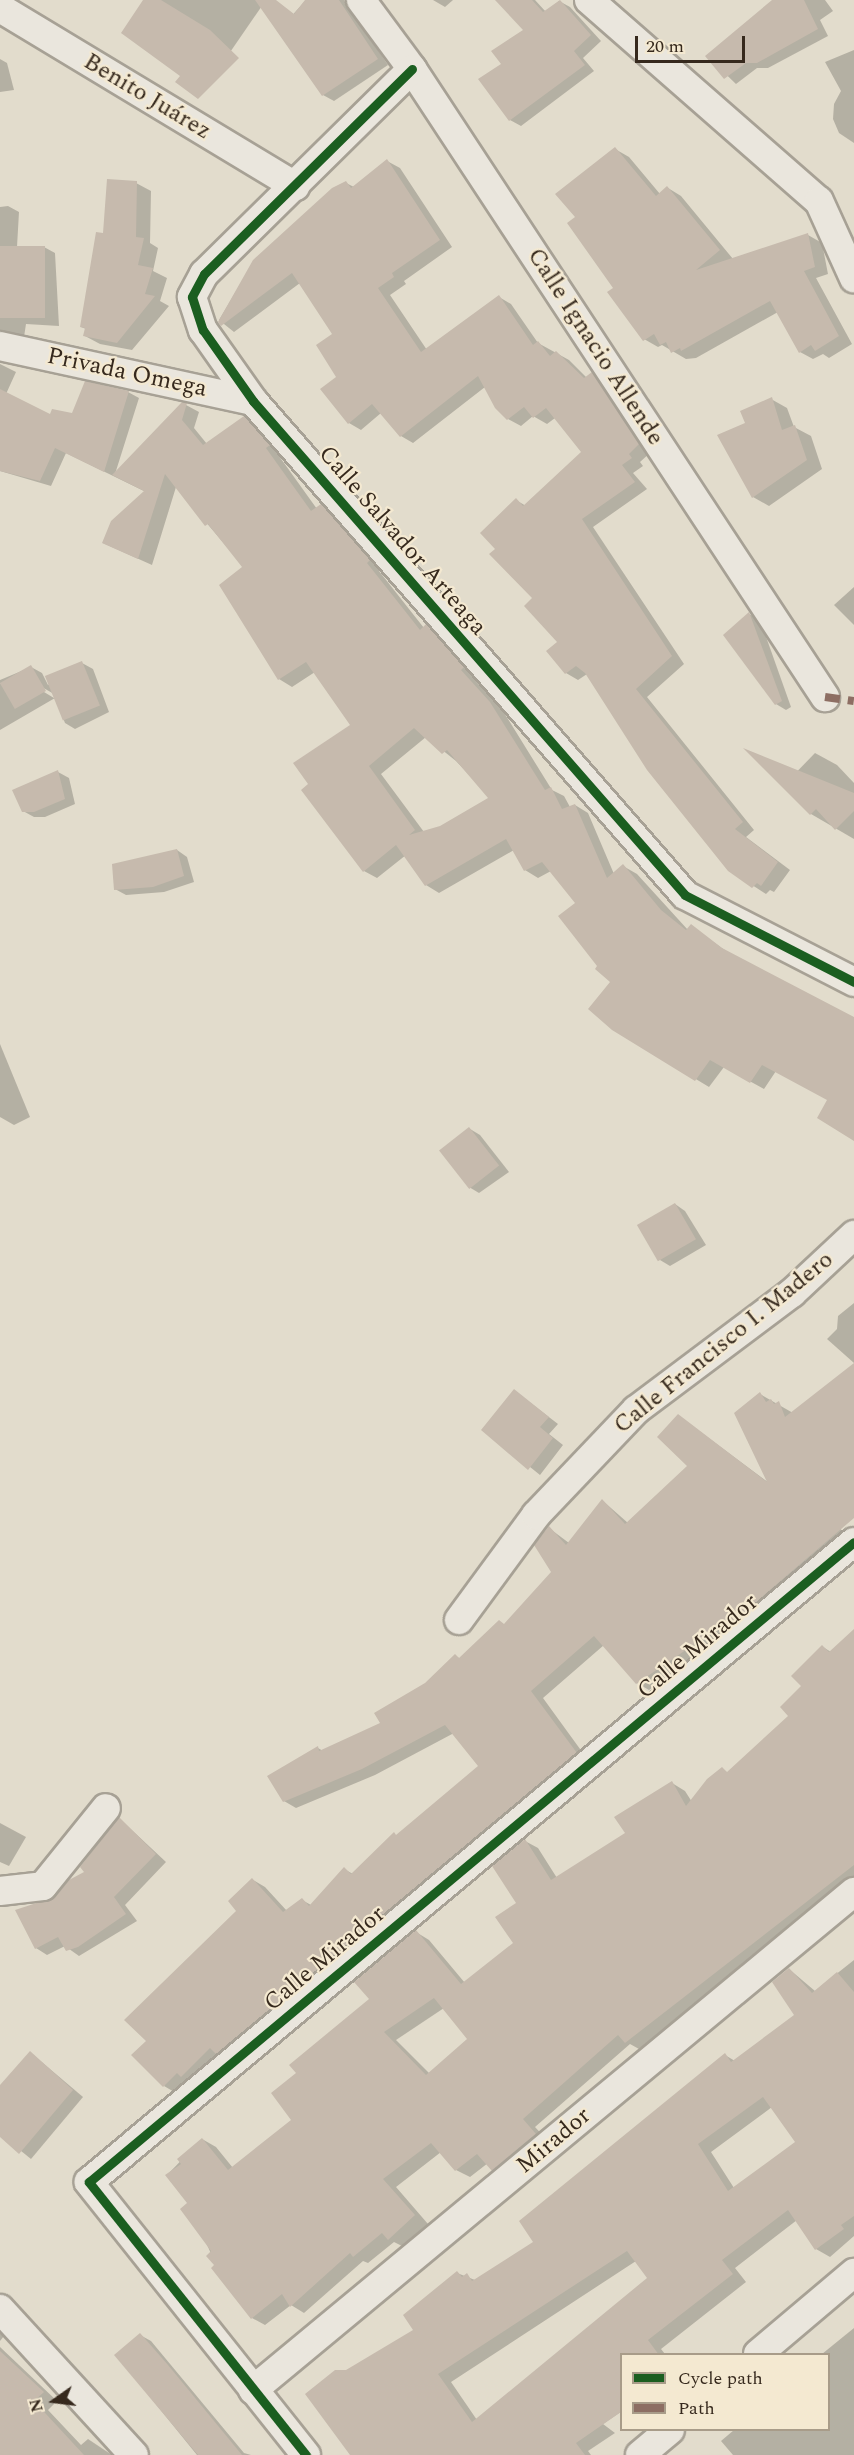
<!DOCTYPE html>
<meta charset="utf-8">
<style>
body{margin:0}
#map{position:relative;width:854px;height:2455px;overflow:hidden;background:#e2dccc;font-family:Spectral,serif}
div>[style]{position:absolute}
.shadow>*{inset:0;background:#0003}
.building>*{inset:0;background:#c6baad;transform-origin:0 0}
.roads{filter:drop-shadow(2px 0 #a7a195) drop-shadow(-2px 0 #a7a195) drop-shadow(0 2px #a7a195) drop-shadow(0 -2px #a7a195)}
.street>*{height:28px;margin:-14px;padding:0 14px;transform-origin:14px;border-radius:14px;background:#eae6dd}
.quiet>*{height:8px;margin-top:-4px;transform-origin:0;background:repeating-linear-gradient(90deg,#8d6e63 0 15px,transparent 0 23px)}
.cycleway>*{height:9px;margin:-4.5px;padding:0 4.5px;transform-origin:4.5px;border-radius:4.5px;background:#1b5e20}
span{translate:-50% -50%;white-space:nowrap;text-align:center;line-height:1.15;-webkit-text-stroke:4.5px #f4e9d1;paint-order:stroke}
.street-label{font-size:24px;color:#36291d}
.legend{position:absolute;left:620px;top:2353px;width:210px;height:78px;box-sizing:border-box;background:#f4e9d1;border:2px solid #a89c89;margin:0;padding:8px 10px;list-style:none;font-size:18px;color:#36291d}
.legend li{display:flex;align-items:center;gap:12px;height:30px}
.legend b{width:30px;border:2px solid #a89c89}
.north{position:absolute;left:24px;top:2371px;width:60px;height:60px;-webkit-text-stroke:4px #f4e9d1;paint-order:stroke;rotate:256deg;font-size:16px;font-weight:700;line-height:24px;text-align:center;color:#36291d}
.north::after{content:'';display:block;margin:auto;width:21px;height:27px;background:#36291d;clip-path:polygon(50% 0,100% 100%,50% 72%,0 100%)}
.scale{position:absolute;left:635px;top:36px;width:110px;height:27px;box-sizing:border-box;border:3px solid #36291d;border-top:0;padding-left:8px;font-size:18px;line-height:21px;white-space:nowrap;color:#36291d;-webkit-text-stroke:4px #f4e9d1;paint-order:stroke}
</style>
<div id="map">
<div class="shadow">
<i style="clip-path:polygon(145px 0,266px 0,204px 90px)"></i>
<i style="clip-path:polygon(306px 0,344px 0,388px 65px,334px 101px,323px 95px,278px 31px)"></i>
<i style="clip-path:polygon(433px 0,453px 0,445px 7px)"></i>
<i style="clip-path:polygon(497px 0,535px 0,546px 12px,559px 1px,570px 7px,601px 41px,583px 58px,594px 71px,521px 126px,510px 120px,480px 80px,503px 64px,525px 30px)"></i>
<i style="clip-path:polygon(777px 0,825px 0,833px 11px,820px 20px,828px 36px,768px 68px,757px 68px,736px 84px,707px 56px)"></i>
<i style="clip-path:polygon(854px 50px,854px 143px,839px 133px,833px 119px,834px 104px,841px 91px,825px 62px)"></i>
<i style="clip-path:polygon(0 59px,7px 63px,14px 90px,0 92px)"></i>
<i style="clip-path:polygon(615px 149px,629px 157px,660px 194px,668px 188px,681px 196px,733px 259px,808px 235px,822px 243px,828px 274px,816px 278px,852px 344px,829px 358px,823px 354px,813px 359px,800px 352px,778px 312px,696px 358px,686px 359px,662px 345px,658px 347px,644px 339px,577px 217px)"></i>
<i style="clip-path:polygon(387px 161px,400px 168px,452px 247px,404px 281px,406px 284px,390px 295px,427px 350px,499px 297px,511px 304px,538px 343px,569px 360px,587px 378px,592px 374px,604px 381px,651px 452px,640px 462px,643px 466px,633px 473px,647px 489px,593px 527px,684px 664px,647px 697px,754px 830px,746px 837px,790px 870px,774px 892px,770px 890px,766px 894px,729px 870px,587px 674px,578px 680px,566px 673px,560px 642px,534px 598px,497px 549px,516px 500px,526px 506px,583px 452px,555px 418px,547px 424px,533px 416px,521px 426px,508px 419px,485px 387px,413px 443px,401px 436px,381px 413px,361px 430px,349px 423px,338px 377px,334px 335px,300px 283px,234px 332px,219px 320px,254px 261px,346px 183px,354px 187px)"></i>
<i style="clip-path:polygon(136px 183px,151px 191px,150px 243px,158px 248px,153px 271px,167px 278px,160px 301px,169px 306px,132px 350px,100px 344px,85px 336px,86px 329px,81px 327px,105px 234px)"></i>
<i style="clip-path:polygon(8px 206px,19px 212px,17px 247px,44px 247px,55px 253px,59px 326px,26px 324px,24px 337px,0 342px,0 207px)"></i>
<i style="clip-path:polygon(evenodd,0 364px,16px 372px,6px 394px,51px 416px,72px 414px,128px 392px,139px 398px,115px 474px,186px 405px,199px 412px,194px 428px,207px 444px,244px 418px,258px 425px,282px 454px,279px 456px,317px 509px,321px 506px,334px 513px,383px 568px,379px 571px,424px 628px,440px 634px,476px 675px,473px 678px,503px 711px,552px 790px,564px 796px,570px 807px,575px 805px,588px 813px,614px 874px,623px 866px,637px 874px,688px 930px,691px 926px,733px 956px,854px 1021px,854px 1139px,829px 1100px,776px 1071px,764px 1089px,724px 1067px,709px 1087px,613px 1029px,612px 982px,599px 966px,578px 903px,551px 871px,538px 878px,525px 870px,514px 850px,439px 893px,426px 885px,406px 855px,377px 878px,364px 871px,310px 785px,353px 726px,315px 672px,292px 687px,279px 679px,244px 567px,176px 487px,152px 565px,103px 543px,146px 492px,66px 453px,51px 486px,0 471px,0 364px,426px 737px,456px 761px,491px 798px,441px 828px,424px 832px,381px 774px,426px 737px)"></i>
<i style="clip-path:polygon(771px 399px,787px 408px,794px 427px,811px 436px,822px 469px,769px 506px,753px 497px,747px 423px)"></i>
<i style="clip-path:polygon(854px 587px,854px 625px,834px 605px)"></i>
<i style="clip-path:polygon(749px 614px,760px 620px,791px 707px,786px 710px,776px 704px)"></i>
<i style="clip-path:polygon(evenodd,82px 663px,93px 669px,109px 712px,75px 729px,65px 723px,55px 698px,0 730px,0 680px,31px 667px,42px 673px,48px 685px,82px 663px,40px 686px,54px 694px,54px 698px,39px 689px,40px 686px)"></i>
<i style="clip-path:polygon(815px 753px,837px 765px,854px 783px,854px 839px,811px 814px,783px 786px)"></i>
<i style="clip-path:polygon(58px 772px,69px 778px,75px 804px,45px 817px,34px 817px,23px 811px)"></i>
<i style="clip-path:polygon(177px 850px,187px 857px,194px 882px,164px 892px,126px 895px,115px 889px)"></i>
<i style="clip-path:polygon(0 1044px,30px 1117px,14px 1125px,0 1117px)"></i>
<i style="clip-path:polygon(470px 1129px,480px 1135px,509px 1172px,479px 1193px,469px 1187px)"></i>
<i style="clip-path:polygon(675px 1204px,685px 1211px,706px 1245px,670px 1266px,660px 1260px)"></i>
<i style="clip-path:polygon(854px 1303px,854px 1363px,827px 1339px,837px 1329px,838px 1316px)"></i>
<i style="clip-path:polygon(854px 1365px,854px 1510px,836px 1523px,849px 1540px,730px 1635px,649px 1690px,637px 1683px,604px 1645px,543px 1698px,588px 1760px,176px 2093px,164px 2086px,253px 1880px,265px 1887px,287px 1911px,302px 1900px,311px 1905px,344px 1869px,353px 1874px,480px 1766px,454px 1733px,375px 1775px,296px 1808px,284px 1801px,318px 1748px,323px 1751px,382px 1724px,455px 1656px,461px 1659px,505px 1625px,553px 1573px,549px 1528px,569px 1543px,603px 1501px,628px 1523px,689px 1466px,679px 1416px,769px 1483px,760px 1394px,793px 1413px)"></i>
<i style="clip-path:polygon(515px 1391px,558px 1424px,549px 1434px,563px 1445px,540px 1475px,483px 1429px)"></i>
<i style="clip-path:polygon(evenodd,854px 1631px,854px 1882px,639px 2049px,630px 2044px,535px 2127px,549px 2142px,506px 2177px,488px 2163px,470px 2177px,456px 2170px,441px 2152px,396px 2187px,428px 2224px,402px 2246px,394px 2242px,368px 2263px,363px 2261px,304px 2313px,291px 2305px,265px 2325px,252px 2318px,216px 2265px,189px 2204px,167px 2175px,202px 2139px,216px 2147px,233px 2168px,293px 2120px,298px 2074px,371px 1999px,416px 1932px,429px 1940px,465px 1983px,515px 1943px,525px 1841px,538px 1848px,557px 1878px,627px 1833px,672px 1783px,685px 1791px,692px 1802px,722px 1769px,728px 1773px,790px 1716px,823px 1647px,831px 1652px,854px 1631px,444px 2008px,469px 2039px,430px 2074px,396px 2040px,444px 2008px)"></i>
<i style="clip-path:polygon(120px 1819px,166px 1862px,125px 1905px,137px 1921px,79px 1956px,65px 1946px,47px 1955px,36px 1948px,56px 1898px,86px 1872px)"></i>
<i style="clip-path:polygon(0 1823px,26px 1837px,9px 1866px,0 1862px)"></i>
<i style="clip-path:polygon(evenodd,854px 1960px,854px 2236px,830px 2257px,816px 2249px,797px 2220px,735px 2268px,746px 2282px,661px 2349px,665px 2354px,622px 2354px,622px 2411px,603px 2424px,615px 2433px,588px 2451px,591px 2455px,352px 2455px,347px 2371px,415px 2331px,457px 2273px,475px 2280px,535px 2242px,725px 2055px,735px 2061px,796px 2015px,789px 1969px,815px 1991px,854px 1960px,772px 2107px,797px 2143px,734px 2188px,711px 2152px,772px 2107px,854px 1960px,636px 2261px,649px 2278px,477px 2420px,451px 2382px,636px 2261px)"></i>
<i style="clip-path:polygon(31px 2053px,83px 2097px,31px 2159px,0 2134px,0 2089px)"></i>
<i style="clip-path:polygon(854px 2328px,854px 2455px,733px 2455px,721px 2441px,734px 2430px,828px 2430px,828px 2354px,822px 2354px)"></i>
<i style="clip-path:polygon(0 2332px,4px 2336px,0 2341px)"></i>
<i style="clip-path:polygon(140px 2335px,151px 2341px,244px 2453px,251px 2455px,197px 2455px,116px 2355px)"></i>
<i style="clip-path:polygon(0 2347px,57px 2401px,48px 2410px,81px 2445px,88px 2439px,112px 2455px,0 2455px)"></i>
</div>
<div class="building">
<i style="clip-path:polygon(143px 0,161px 0,210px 30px,239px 58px,198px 99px,175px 82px,180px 76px,121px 33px)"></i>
<i style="clip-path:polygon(255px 0,276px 0,294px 14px,305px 0,339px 0,378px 59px,322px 96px)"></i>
<i style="clip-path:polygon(495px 0,532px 0,543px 12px,560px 0,591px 35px,574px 51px,585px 65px,509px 121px,478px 79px,501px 64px,491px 51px,523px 30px)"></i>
<i style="clip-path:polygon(772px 0,804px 0,818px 29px,757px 63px,746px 63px,724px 79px,705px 56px)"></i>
<i style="clip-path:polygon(615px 147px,656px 196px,667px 186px,720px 250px,696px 270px,808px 233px,815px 267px,804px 271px,839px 336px,815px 351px,811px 345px,799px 353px,770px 301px,681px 351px,680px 348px,671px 353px,666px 342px,660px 345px,654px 334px,643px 341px,607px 292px,613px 288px,567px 223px,575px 217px,555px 194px)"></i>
<i style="clip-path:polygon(387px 159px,440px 240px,392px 273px,394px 277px,378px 288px,421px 352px,499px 295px,533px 345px,538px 341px,550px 356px,556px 351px,584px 378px,592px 372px,639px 444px,629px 454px,632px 458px,622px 465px,635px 482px,582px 519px,672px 656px,636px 689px,743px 822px,735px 829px,778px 862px,761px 886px,757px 883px,752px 888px,728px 871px,647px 770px,585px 673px,576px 666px,565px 674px,546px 651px,557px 642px,524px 606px,532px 598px,489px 554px,495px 549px,480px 533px,516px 498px,523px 506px,581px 452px,546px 408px,533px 418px,524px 407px,507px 420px,495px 408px,478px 376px,400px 437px,372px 404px,348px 424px,320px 389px,336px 377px,316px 345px,332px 334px,292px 273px,221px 326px,218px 322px,253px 260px,332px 188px,346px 181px,351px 188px)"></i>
<i style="clip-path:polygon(107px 179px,137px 181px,136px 237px,144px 238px,138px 265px,153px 268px,145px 294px,155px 296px,117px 343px,83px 336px,85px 328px,80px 327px,96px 232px,103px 233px)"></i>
<i style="left:0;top:246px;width:45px;height:72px"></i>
<i style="clip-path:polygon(85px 381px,129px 391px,104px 472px,55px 448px,40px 481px,0 471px,0 389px,50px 414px,52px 409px,72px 413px)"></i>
<i style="clip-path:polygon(772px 397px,782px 430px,795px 425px,807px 460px,752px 498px,717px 435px,745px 423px,740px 411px)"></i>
<i style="clip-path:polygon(evenodd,182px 402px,187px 403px,182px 420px,203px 445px,244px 416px,270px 445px,266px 448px,311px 511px,321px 504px,370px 560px,367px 563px,420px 630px,426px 624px,464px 667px,461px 670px,490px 702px,545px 790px,551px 787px,562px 809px,575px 804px,607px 878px,623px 864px,661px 910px,686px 930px,691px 924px,722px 948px,854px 1017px,854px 1141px,817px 1118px,827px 1100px,762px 1065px,750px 1083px,710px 1060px,695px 1081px,612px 1030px,588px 1009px,610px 982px,595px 969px,597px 966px,558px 916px,575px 903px,542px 862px,524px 871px,506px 839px,425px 886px,396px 845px,363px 872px,301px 790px,308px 784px,293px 763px,350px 725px,306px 662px,278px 680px,219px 585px,242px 567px,208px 524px,205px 526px,165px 474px,138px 559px,102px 543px,111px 521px,144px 491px,112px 475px,182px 402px,414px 728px,442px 754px,447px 750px,488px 798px,440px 826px,409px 835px,415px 830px,369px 766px,414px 728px)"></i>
<i style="clip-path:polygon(749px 612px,782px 701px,775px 705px,723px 635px)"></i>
<i style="left:82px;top:661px;width:48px;height:40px;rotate:68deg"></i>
<i style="left:31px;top:665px;width:30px;height:36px;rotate:60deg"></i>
<i style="clip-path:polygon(743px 748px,854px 793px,854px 811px,835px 830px,816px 809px,810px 815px)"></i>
<i style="clip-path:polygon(58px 770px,65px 799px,34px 812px,22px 812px,12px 790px)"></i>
<i style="clip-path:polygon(177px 849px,184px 876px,153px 887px,114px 890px,112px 864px)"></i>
<i style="left:469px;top:1127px;width:49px;height:38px;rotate:52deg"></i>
<i style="left:675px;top:1203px;width:42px;height:44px;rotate:60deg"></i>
<i style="clip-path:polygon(854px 1363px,854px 1518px,721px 1632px,718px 1628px,636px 1684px,594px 1636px,531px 1691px,577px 1753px,216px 2054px,210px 2048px,181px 2077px,177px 2073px,163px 2087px,131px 2055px,146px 2041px,124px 2020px,236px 1911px,228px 1901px,252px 1878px,283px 1912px,302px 1898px,309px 1906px,344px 1867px,351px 1874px,394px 1832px,396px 1835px,478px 1766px,445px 1725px,362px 1769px,283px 1802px,267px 1776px,318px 1746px,319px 1751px,380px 1723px,374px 1713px,425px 1683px,455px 1654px,459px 1658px,499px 1620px,504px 1624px,551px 1572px,534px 1545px,549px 1526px,566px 1545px,602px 1499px,625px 1524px,687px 1466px,657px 1437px,678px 1414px,767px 1482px,734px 1413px,760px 1392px,766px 1402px,771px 1399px,774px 1404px,779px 1401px,785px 1417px)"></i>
<i style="clip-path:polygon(514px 1389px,549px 1417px,540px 1427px,553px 1438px,528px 1470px,481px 1430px)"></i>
<i style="clip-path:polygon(evenodd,854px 1629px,854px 1865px,625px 2043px,618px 2035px,523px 2119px,536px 2134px,492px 2171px,477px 2154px,455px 2171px,431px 2143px,383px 2179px,415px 2215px,388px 2240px,382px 2233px,353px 2257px,350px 2253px,290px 2307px,282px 2294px,251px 2319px,211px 2268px,214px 2265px,206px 2256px,211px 2251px,180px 2209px,187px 2203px,165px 2175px,181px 2164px,177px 2159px,202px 2138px,228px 2170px,291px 2120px,271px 2093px,296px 2073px,289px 2065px,369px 1999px,354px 1982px,416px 1930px,461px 1984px,513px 1943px,495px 1917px,516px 1903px,492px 1866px,525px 1839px,551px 1880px,625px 1833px,614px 1817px,672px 1781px,686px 1806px,707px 1779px,722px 1767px,727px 1772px,788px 1716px,780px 1707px,801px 1686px,791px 1676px,822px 1645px,829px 1652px,854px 1629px,434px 1998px,467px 2039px,426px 2075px,384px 2032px,434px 1998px)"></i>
<i style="clip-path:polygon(119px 1817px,156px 1854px,114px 1897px,126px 1914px,78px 1947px,66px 1951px,58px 1937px,35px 1949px,15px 1910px,55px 1897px,69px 1880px,84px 1872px,80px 1867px)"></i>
<i style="clip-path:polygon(evenodd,789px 1968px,812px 1993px,837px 1972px,854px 1992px,854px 2216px,841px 2225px,844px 2229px,815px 2250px,788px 2210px,722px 2260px,733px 2274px,648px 2340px,659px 2355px,621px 2355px,621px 2412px,576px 2443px,585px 2455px,350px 2455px,305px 2394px,335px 2370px,346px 2370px,413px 2330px,403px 2315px,457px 2271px,462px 2277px,467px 2273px,472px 2281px,533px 2242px,519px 2221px,725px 2053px,731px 2062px,794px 2015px,772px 1982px,789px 1968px,763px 2097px,795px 2142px,728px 2191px,698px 2144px,763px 2097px,789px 1968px,627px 2251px,647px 2278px,472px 2422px,438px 2374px,627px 2251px)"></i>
<i style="clip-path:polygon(30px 2051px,73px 2090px,19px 2154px,0 2137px,0 2085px)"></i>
<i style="clip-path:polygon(140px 2333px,168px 2365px,242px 2455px,198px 2455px,114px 2355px)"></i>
<i style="clip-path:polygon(0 2351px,44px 2392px,34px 2401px,84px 2455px,0 2455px)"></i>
</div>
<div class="roads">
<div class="street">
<i style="left:361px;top:0;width:86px;rotate:53.5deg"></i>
<i style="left:412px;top:69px;width:752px;rotate:56.67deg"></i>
<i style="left:589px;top:0;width:305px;rotate:41.2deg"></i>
<i style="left:819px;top:201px;width:85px;rotate:65.6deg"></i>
<i style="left:0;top:8px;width:345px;rotate:31.1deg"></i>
<i style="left:412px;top:69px;width:292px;rotate:135.4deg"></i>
<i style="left:204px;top:274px;width:26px;rotate:118deg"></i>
<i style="left:192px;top:297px;width:35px;rotate:72deg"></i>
<i style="left:203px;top:330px;width:87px;rotate:54.8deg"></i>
<i style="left:253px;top:401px;width:656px;rotate:48.83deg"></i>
<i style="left:685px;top:895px;width:190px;rotate:27.2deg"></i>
<i style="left:0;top:346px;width:259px;rotate:12.3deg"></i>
<i style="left:459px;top:1620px;width:130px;rotate:-53.7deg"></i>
<i style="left:536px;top:1515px;width:145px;rotate:-46.4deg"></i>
<i style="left:636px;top:1410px;width:195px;rotate:-36.9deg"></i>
<i style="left:792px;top:1293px;width:85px;rotate:-43.1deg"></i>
<i style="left:0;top:1891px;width:43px;rotate:-6.6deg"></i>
<i style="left:43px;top:1886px;width:100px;rotate:-51.1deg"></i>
<i style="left:0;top:2309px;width:198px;rotate:47.5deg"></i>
<i style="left:758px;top:2354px;width:126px;rotate:-40.2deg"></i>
<i style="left:253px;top:2390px;width:781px;rotate:-39.65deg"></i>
<i style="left:306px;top:2455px;width:349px;rotate:-128.5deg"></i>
<i style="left:89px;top:2182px;width:997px;rotate:-39.92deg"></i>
<i style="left:640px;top:2455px;width:39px;rotate:-40deg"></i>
</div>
</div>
<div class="quiet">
<i style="left:825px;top:697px;width:29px;rotate:8deg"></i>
</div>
<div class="cycleway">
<i style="left:412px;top:69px;width:292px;rotate:135.4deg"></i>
<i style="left:204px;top:274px;width:26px;rotate:118deg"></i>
<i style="left:192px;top:297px;width:35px;rotate:72deg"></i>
<i style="left:203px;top:330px;width:87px;rotate:54.8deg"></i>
<i style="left:253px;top:401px;width:656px;rotate:48.83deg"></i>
<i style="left:685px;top:895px;width:190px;rotate:27.2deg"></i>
<i style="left:306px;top:2455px;width:349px;rotate:-128.5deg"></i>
<i style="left:89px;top:2182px;width:997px;rotate:-39.92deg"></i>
</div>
<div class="street-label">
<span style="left:147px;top:97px;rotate:31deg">Benito Juárez</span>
<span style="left:595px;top:347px;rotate:57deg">Calle Ignacio Allende</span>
<span style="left:127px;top:373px;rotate:12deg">Privada Omega</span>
<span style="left:402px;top:541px;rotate:49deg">Calle Salvador Arteaga</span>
<span style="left:724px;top:1343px;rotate:-39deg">Calle Francisco I. Madero</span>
<span style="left:698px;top:1647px;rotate:-40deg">Calle Mirador</span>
<span style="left:325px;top:1959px;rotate:-40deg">Calle Mirador</span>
<span style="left:554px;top:2141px;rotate:-40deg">Mirador</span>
</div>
<ul class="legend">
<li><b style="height:8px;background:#1b5e20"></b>Cycle path</li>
<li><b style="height:8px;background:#8d6e63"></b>Path</li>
</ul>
<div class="north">N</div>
<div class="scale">20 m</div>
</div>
